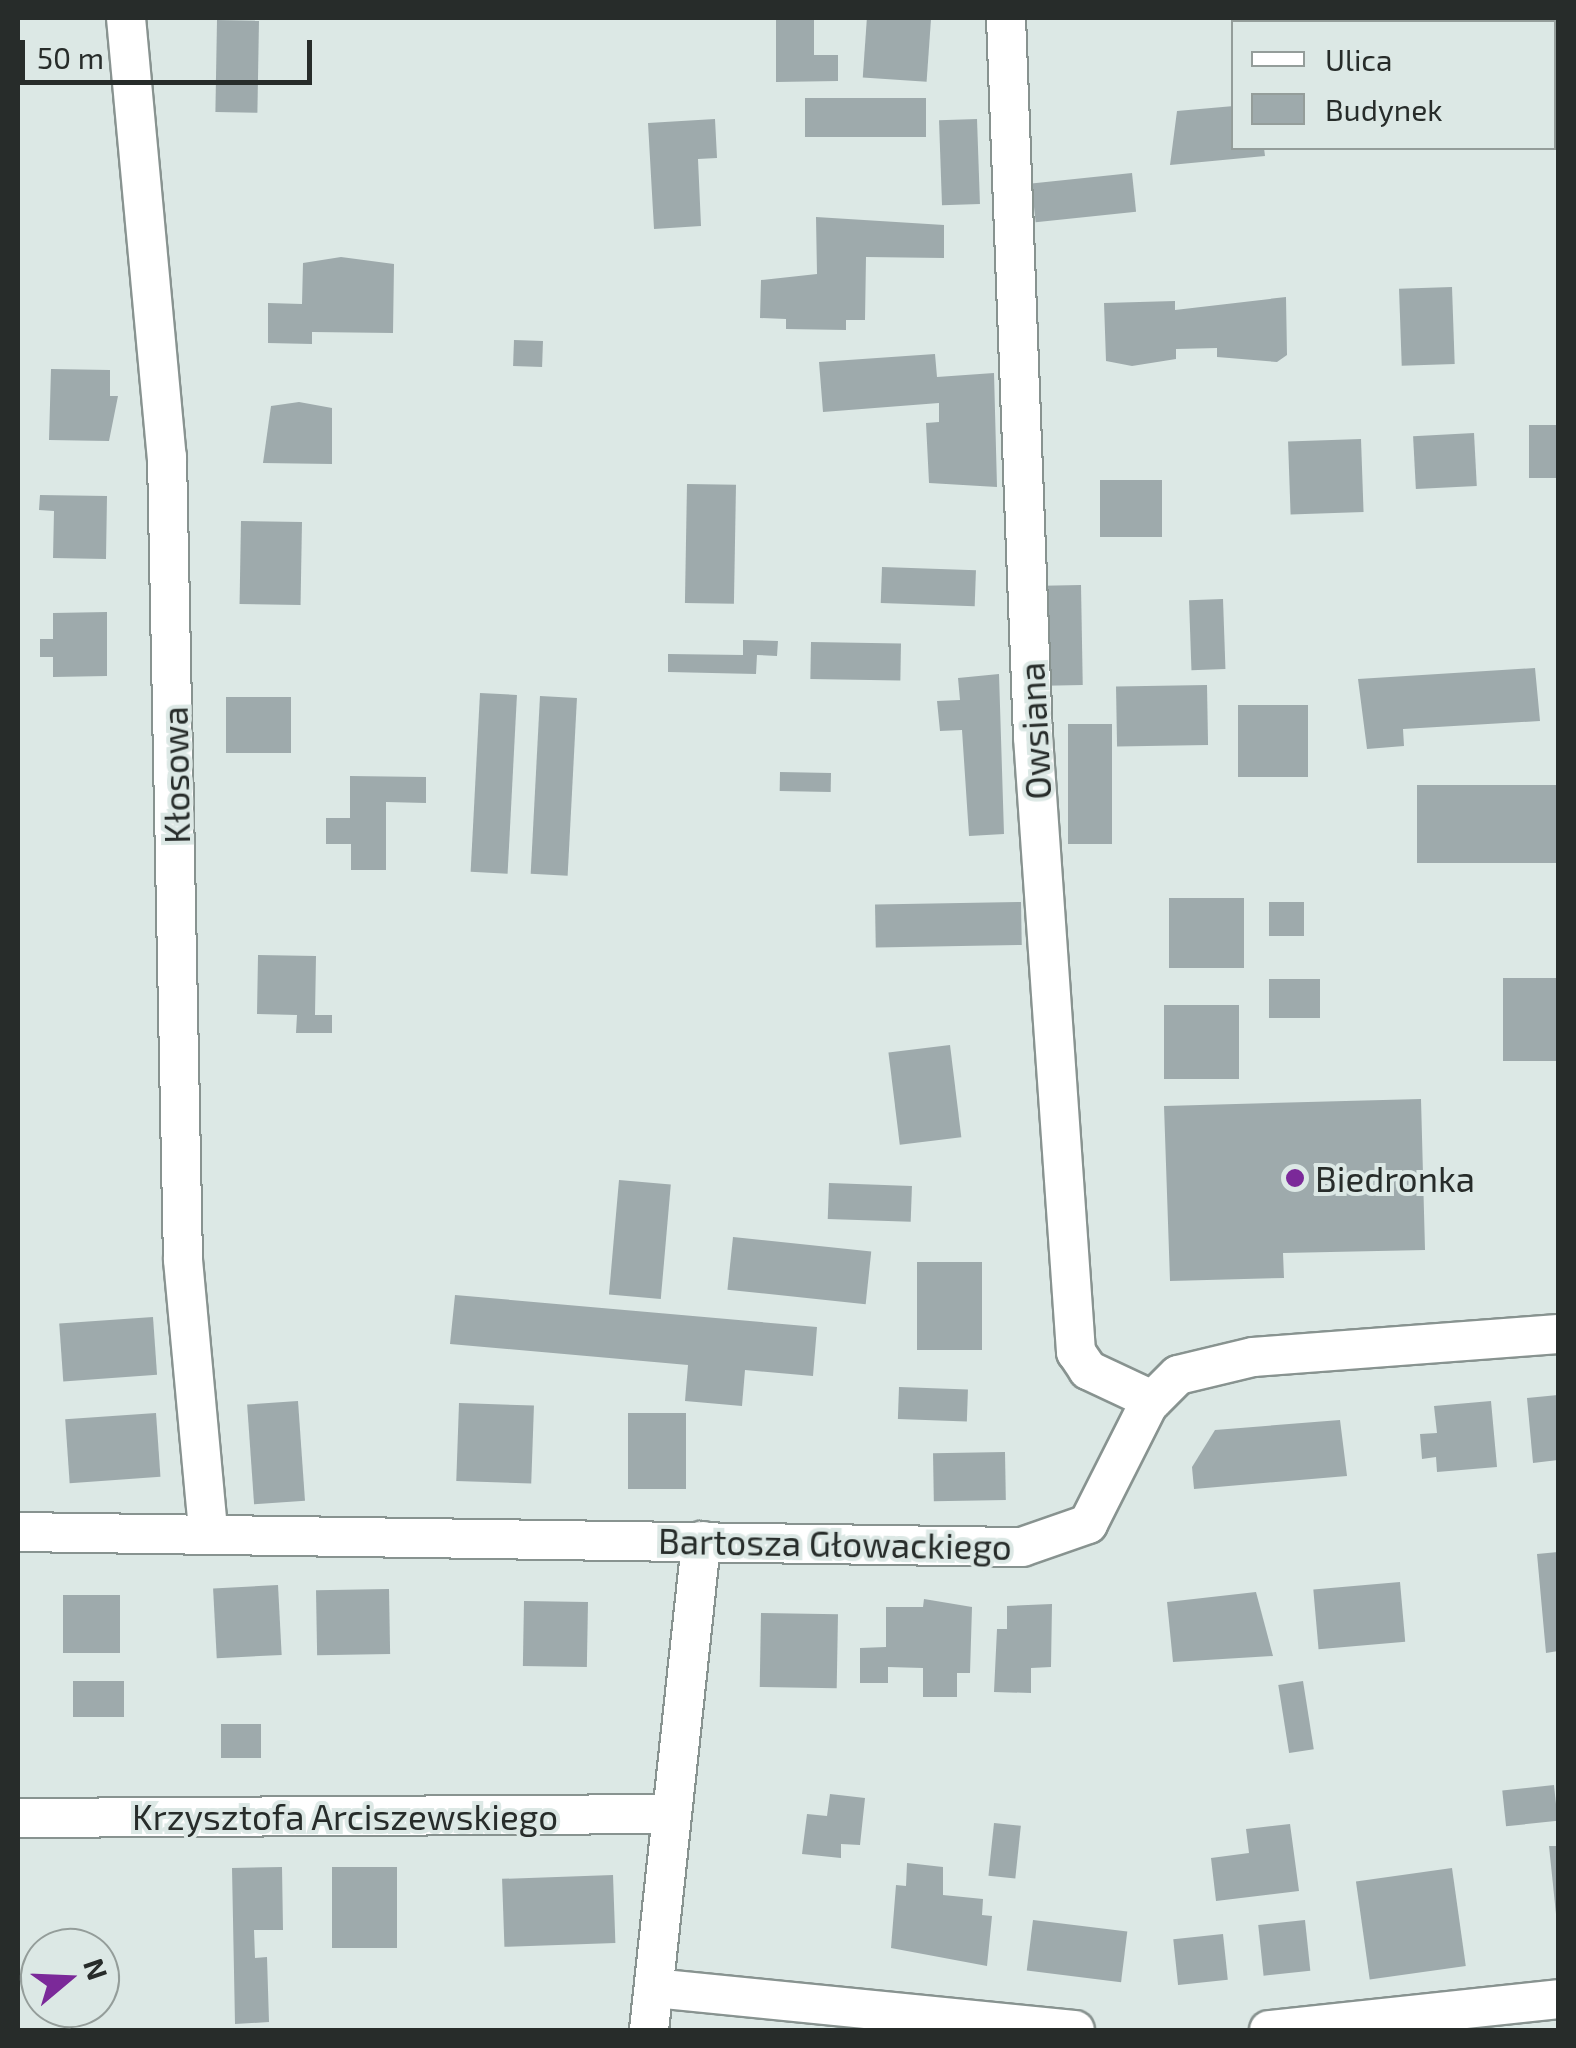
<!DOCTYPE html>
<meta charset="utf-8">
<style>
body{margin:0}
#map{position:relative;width:1576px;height:2048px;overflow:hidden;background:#dce8e5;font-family:"Exo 2",sans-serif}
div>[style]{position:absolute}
.building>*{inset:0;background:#9eaaac;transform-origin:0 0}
.roads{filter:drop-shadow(2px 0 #889390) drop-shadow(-2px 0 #889390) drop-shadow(0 2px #889390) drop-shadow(0 -2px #889390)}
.street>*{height:38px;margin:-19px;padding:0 19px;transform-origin:19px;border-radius:19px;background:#fff}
.dots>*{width:28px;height:28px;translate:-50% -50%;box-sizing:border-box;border:5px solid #dce8e5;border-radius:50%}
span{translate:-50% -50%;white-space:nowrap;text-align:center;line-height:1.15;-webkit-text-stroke:8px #dce8e5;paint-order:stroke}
.street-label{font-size:35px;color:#272c2a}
.poi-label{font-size:35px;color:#272c2a}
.left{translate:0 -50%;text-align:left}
.frame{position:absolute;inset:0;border:20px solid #272c2a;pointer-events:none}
.legend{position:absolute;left:1231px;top:20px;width:325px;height:130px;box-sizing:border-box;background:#dce8e5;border:2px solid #949d9a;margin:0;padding:12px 18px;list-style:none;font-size:30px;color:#272c2a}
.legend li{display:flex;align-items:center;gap:20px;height:50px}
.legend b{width:50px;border:2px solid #949d9a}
.north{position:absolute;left:20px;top:1928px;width:100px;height:100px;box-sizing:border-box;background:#dce8e5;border:2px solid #949d9a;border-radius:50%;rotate:71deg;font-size:28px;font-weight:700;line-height:40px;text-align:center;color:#272c2a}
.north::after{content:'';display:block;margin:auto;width:35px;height:45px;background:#7b2999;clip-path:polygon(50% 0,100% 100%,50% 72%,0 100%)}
.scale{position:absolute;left:20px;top:40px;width:292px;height:45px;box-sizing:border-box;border:5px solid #272c2a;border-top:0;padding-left:12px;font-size:30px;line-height:35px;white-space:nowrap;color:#272c2a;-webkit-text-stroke:8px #dce8e5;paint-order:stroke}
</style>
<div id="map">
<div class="building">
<i style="clip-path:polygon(776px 18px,814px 18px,814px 55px,838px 55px,838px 81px,776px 82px)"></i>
<i style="clip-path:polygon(1526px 18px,1558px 18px,1558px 58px,1554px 22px)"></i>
<i style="left:931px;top:19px;width:63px;height:64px;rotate:94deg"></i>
<i style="left:217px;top:20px;width:42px;height:92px;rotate:1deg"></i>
<i style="left:805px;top:98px;width:121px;height:39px"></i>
<i style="clip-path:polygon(1234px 106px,1234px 148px,1264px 148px,1265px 156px,1170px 165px,1177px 111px)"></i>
<i style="clip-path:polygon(715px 119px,717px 158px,698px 159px,701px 226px,654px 229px,648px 123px)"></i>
<i style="left:977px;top:119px;width:85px;height:38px;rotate:88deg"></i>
<i style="left:1132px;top:173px;width:39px;height:101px;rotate:84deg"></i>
<i style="clip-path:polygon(816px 217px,944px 225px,944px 258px,866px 257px,865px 320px,846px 320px,846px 330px,786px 329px,786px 319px,760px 318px,761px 280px,817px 274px)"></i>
<i style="clip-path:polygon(341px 257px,394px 264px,393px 333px,312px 332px,312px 344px,268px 343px,268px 303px,302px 304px,303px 263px)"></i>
<i style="left:1452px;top:287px;width:77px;height:53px;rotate:88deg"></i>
<i style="clip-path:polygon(1286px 297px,1287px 355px,1277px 362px,1217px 357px,1217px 348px,1176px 349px,1176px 359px,1132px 366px,1106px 361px,1104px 303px,1175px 301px,1175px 310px)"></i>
<i style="left:514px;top:340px;width:29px;height:26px;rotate:2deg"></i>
<i style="clip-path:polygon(935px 354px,937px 377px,994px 373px,997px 487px,929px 483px,926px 423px,939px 422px,939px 403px,823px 412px,819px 362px)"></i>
<i style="clip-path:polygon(51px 369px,110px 370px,110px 396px,118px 396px,109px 441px,49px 440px)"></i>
<i style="clip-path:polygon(299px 402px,332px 408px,332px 464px,263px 463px,271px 406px)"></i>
<i style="left:1558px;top:425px;width:53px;height:29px;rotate:90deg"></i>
<i style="left:1474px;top:433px;width:53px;height:61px;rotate:87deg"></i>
<i style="left:1361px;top:439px;width:73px;height:73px;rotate:88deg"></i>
<i style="left:1162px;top:480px;width:57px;height:62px;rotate:90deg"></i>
<i style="left:687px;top:484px;width:49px;height:119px;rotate:1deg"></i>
<i style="clip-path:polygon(40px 495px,107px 496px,106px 559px,53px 558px,54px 511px,39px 510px)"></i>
<i style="left:241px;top:521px;width:61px;height:83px;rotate:1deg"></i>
<i style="left:882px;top:567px;width:94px;height:36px;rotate:2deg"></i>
<i style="left:1081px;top:585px;width:100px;height:38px;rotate:89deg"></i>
<i style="left:1223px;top:599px;width:70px;height:34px;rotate:88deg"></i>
<i style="clip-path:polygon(107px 612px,107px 676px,53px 677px,53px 657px,40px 657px,40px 639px,53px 639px,53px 613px)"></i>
<i style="clip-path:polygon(743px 640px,778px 641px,777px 656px,757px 655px,756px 674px,668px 672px,668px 654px,743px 655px)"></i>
<i style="left:811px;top:642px;width:90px;height:37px;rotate:1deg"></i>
<i style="clip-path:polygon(1535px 668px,1540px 721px,1403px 729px,1404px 746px,1367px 749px,1358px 679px)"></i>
<i style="clip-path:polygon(999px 674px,1004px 834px,969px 836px,962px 730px,940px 731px,937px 701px,960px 700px,958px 678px)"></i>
<i style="left:1207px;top:685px;width:60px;height:91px;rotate:89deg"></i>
<i style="left:480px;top:693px;width:37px;height:179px;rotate:3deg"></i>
<i style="left:540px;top:696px;width:37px;height:178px;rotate:3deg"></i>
<i style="left:226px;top:697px;width:65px;height:56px"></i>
<i style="left:1238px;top:705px;width:70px;height:72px"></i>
<i style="left:1112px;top:724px;width:120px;height:44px;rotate:90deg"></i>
<i style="left:780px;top:772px;width:51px;height:19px;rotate:1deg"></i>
<i style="clip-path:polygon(350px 776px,426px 777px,426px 803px,386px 802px,386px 870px,351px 870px,351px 844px,326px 844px,326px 818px,350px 818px)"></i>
<i style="left:1558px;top:785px;width:78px;height:141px;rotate:90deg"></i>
<i style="left:1169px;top:898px;width:75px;height:70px"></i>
<i style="left:1021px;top:902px;width:43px;height:146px;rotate:89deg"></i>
<i style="left:1269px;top:902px;width:35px;height:34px"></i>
<i style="clip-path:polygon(258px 955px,316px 956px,315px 1015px,332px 1015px,332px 1033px,296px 1033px,297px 1015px,257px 1014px)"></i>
<i style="left:1558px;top:978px;width:83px;height:55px;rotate:90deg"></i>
<i style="left:1320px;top:979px;width:39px;height:51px;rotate:90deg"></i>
<i style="left:1239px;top:1005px;width:74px;height:75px;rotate:90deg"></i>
<i style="left:950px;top:1045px;width:93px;height:62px;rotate:83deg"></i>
<i style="clip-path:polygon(1421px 1099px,1425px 1250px,1283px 1253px,1284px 1278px,1170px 1281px,1164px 1106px)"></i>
<i style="left:619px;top:1180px;width:52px;height:115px;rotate:5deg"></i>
<i style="left:829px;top:1183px;width:83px;height:36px;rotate:2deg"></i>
<i style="left:733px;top:1237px;width:139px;height:53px;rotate:6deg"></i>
<i style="left:917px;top:1262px;width:65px;height:88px"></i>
<i style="clip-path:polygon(455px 1295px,817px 1327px,813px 1376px,745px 1370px,742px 1406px,685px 1401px,688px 1365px,450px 1344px)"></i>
<i style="left:153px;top:1317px;width:58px;height:94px;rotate:86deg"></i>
<i style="left:899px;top:1387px;width:69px;height:32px;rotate:2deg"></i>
<i style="clip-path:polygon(1558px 1395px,1558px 1460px,1533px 1463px,1527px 1398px)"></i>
<i style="left:298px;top:1401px;width:100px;height:51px;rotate:86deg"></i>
<i style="clip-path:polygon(1491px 1401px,1497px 1467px,1437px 1472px,1436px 1457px,1422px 1459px,1420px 1434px,1437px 1433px,1434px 1406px)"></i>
<i style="left:459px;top:1403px;width:75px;height:78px;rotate:2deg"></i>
<i style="left:156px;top:1413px;width:64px;height:91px;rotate:86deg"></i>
<i style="left:628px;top:1413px;width:58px;height:76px"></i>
<i style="clip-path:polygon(1340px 1420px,1347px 1476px,1194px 1489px,1192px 1467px,1215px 1430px)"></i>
<i style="left:1005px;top:1452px;width:48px;height:72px;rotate:89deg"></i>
<i style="clip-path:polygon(1558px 1552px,1558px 1651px,1546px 1653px,1537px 1554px)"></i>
<i style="left:1400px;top:1582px;width:60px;height:87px;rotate:85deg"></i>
<i style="left:278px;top:1585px;width:70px;height:65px;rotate:87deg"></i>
<i style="left:389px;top:1589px;width:65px;height:73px;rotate:89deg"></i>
<i style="clip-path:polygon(1256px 1592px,1273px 1656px,1173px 1662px,1167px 1602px)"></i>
<i style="left:63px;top:1595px;width:57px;height:58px"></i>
<i style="clip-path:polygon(924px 1599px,972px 1607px,970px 1673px,957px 1673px,957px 1697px,923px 1697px,923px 1668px,888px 1667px,888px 1683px,860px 1683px,860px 1648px,886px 1647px,886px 1607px,923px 1607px)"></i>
<i style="left:524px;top:1601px;width:64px;height:65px;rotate:1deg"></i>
<i style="clip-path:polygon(1052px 1604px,1051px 1667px,1031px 1668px,1031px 1693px,994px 1692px,997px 1629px,1007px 1629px,1007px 1606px)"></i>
<i style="left:761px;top:1613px;width:77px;height:74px;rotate:1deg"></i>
<i style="left:73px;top:1681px;width:51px;height:36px"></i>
<i style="left:1303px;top:1681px;width:69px;height:25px;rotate:81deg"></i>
<i style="left:221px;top:1724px;width:40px;height:34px"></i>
<i style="left:1554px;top:1785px;width:36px;height:52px;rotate:84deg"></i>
<i style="clip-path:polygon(830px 1794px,865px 1798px,860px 1845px,841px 1844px,841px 1858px,802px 1854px,807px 1814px,827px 1816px)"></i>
<i style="left:994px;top:1823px;width:27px;height:53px;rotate:6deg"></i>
<i style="clip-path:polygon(1290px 1824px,1299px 1891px,1216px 1901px,1211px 1858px,1249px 1853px,1246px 1829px)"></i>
<i style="clip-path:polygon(1549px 1846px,1558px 1846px,1558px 1914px,1556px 1914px)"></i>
<i style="clip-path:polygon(907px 1863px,943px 1867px,943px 1895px,983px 1899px,982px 1915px,992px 1916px,987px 1966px,891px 1948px,896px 1885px,906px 1886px)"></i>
<i style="clip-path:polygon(282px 1867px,283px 1930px,254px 1930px,255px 1958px,267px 1957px,269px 2022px,235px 2024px,232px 1868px)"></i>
<i style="left:332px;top:1867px;width:65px;height:81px"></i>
<i style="left:1452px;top:1868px;width:99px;height:97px;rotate:82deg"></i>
<i style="left:613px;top:1875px;width:68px;height:111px;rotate:88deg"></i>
<i style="left:1033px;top:1920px;width:95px;height:51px;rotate:7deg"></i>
<i style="left:1305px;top:1920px;width:51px;height:47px;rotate:84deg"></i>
<i style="left:1223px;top:1934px;width:46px;height:50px;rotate:84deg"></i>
</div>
<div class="roads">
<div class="street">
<i style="left:126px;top:18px;width:441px;rotate:84.7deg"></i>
<i style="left:167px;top:457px;width:803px;rotate:88.86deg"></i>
<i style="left:183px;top:1260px;width:273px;rotate:84.7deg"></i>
<i style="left:1006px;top:18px;width:720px;rotate:87.85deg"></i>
<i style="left:1033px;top:737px;width:617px;rotate:86deg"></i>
<i style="left:1076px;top:1352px;width:22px;rotate:56deg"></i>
<i style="left:1088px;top:1370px;width:71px;rotate:25.1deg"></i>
<i style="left:18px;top:1532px;width:1004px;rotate:0.86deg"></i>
<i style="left:1022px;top:1547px;width:70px;rotate:-19.2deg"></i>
<i style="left:1088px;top:1524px;width:133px;rotate:-63.2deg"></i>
<i style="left:1148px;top:1405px;width:42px;rotate:-45deg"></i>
<i style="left:1178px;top:1375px;width:77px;rotate:-13.5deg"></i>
<i style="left:1253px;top:1357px;width:306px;rotate:-4.3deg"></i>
<i style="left:18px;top:1818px;width:654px;rotate:-0.35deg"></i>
<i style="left:654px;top:1988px;width:423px;rotate:5.7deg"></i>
<i style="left:649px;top:2030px;width:492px;rotate:-83.9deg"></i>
<i style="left:1269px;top:2030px;width:291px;rotate:-6.1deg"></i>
</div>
</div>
<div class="dots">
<i style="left:1295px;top:1178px;background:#7b2999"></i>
</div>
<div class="street-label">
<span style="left:1034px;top:731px;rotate:-93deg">Owsiana</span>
<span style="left:175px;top:775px;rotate:-91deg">Kłosowa</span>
<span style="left:835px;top:1543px;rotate:1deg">Bartosza Głowackiego</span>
<span style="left:345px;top:1816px">Krzysztofa Arciszewskiego</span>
</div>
<div class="poi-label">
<span class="left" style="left:1315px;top:1178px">Biedronka</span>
</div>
<div class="frame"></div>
<ul class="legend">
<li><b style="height:12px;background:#fff"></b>Ulica</li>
<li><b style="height:28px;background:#9eaaac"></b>Budynek</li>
</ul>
<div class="north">N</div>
<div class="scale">50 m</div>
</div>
